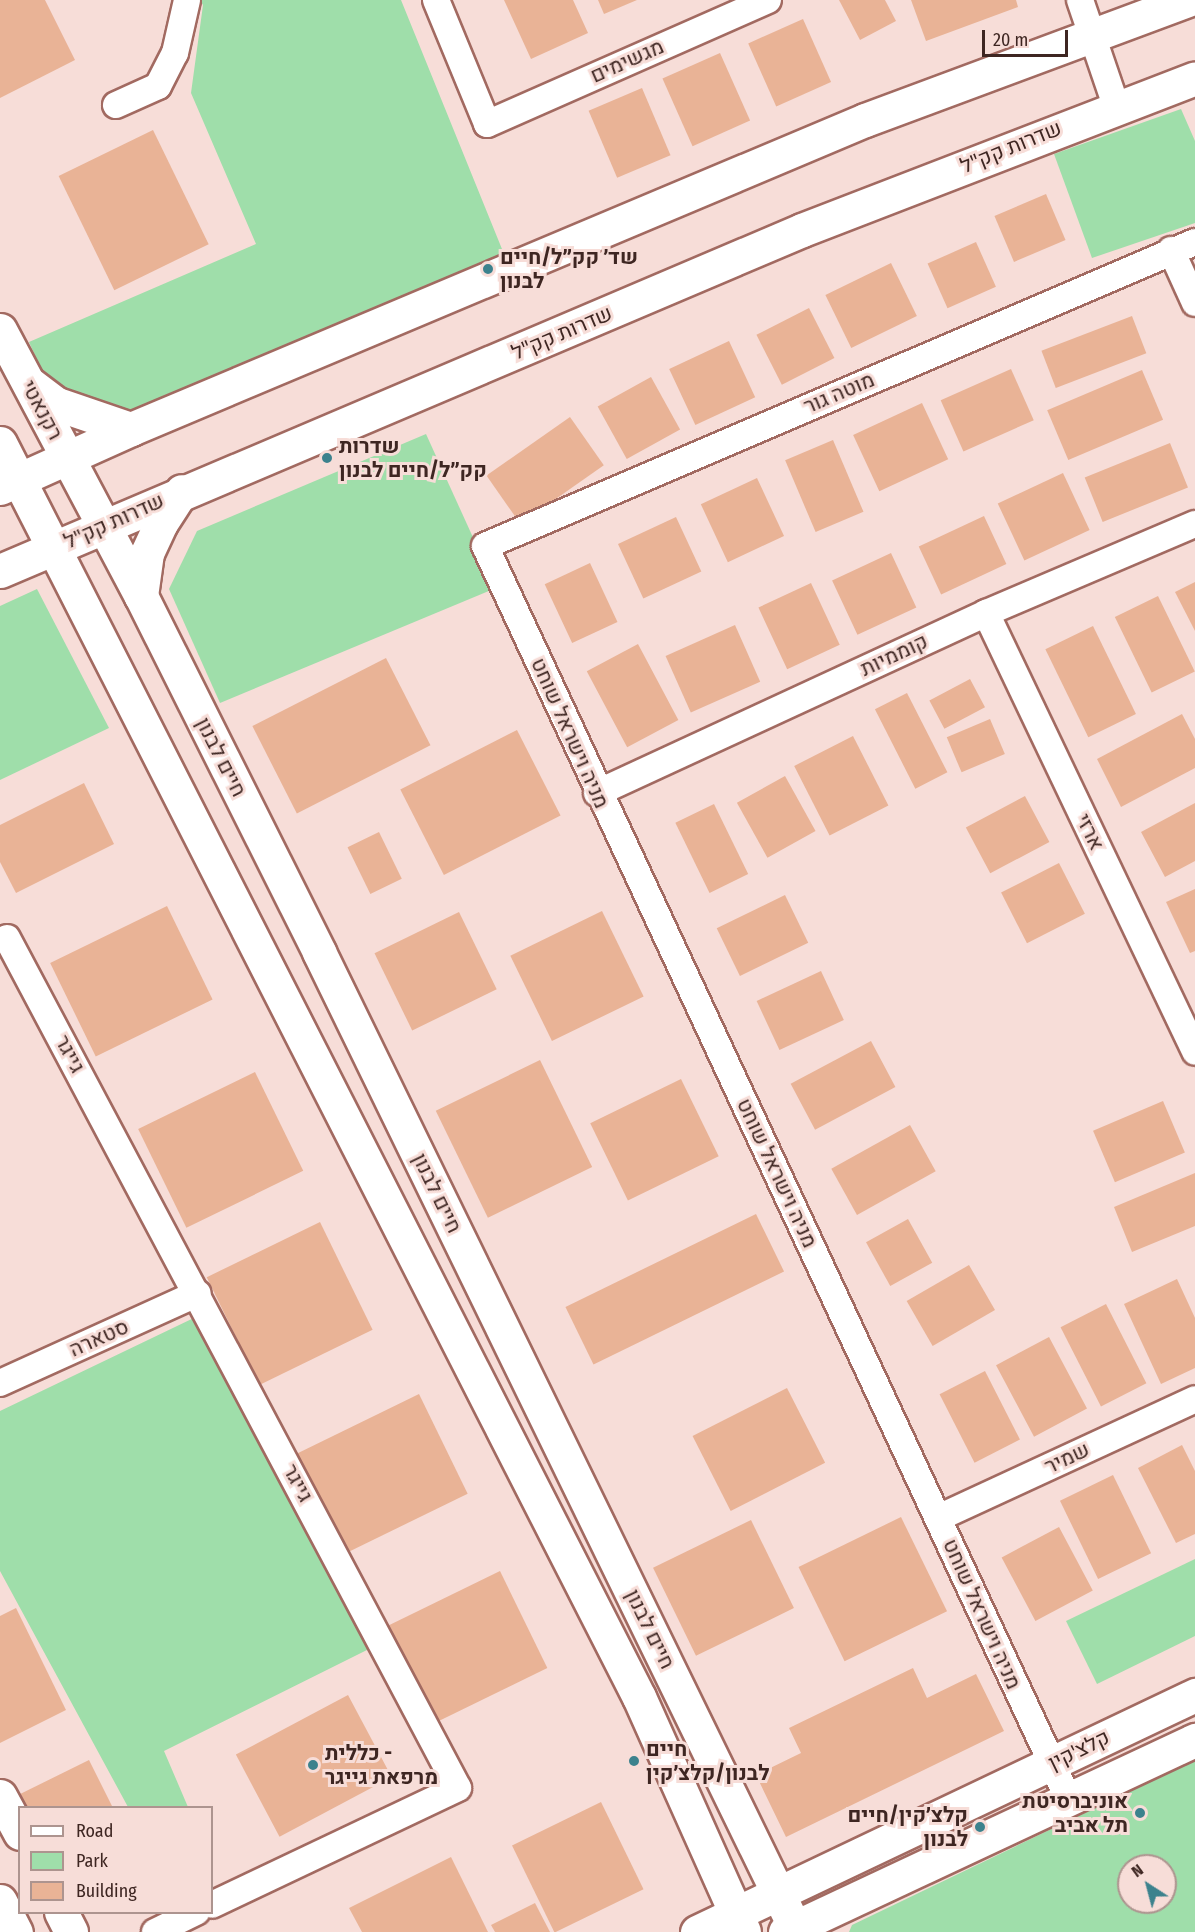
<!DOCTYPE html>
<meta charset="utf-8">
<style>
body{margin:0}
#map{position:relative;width:1195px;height:1932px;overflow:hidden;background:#f7ddd8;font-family:"Fira Sans Condensed",Heebo,sans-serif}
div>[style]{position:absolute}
.green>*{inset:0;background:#9fdeaa}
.building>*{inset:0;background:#e9b396;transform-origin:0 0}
.roads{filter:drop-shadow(2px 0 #a26a61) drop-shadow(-2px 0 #a26a61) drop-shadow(0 2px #a26a61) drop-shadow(0 -2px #a26a61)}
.street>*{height:26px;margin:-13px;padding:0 13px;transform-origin:13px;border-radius:13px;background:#fff}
.secondary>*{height:33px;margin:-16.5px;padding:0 16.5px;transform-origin:16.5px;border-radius:16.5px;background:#fff}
.dots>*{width:16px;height:16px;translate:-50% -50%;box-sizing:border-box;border:3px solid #f7ddd8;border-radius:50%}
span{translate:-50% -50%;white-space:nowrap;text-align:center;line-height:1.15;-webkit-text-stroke:6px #f7ddd8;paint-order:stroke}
.street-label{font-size:21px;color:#3e2622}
.poi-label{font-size:21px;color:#3e2622;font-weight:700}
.left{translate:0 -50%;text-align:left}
.right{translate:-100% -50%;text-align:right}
.legend{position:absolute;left:18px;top:1806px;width:195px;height:108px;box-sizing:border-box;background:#f7ddd8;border:2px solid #ad948f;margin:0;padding:8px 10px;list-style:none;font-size:18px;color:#3e2622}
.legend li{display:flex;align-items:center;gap:12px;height:30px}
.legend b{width:30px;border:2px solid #ad948f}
.north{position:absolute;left:1117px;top:1854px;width:60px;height:60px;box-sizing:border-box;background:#f7ddd8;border:2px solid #ad948f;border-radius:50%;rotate:324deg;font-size:16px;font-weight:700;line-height:24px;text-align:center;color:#3e2622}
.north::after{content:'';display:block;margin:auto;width:21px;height:27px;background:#3c828d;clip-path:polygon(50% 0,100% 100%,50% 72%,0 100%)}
.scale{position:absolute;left:982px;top:30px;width:86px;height:27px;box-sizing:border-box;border:3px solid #3e2622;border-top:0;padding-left:8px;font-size:18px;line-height:21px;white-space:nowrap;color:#3e2622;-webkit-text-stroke:4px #f7ddd8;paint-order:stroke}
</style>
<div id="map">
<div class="green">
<i style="clip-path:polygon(200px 0,401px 0,504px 254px,136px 411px,88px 405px,46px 380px,29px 342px,256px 244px,191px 93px,203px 5px)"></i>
<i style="clip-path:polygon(1181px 109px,1195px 141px,1195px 223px,1092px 258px,1054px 154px)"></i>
<i style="clip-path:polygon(426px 434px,496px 588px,220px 703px,169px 589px,197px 531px)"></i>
<i style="clip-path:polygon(37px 589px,109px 728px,0 780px,0 606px)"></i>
<i style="clip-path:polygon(200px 1315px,375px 1646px,164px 1751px,188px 1807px,128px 1807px,0 1571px,0 1411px)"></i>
<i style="clip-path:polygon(1195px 1559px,1195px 1636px,1097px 1684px,1066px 1621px)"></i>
<i style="clip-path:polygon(evenodd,1195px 1760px,1195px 1932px,849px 1932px,852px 1925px,1195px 1760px,1129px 1866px,1165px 1866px,1165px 1902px,1129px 1902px,1129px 1866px)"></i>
</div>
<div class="building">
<i style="clip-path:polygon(0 0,45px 0,75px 60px,0 98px)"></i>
<i style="clip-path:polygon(504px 0,573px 0,588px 33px,531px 59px)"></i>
<i style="clip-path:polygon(598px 0,637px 0,604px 14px)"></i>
<i style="clip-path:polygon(839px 0,885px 0,896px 21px,860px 40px)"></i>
<i style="clip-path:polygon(911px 0,1016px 0,1018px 7px,926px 41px)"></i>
<i style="left:803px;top:19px;width:69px;height:60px;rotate:66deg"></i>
<i style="left:720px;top:53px;width:74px;height:63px;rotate:66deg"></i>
<i style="left:642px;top:88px;width:73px;height:58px;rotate:67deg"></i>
<i style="left:153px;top:130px;width:127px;height:105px;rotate:64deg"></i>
<i style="left:1046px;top:194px;width:50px;height:56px;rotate:67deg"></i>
<i style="left:976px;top:242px;width:49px;height:53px;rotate:66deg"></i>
<i style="left:891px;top:263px;width:59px;height:73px;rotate:64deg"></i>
<i style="left:809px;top:308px;width:56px;height:59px;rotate:63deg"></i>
<i style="left:1132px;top:316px;width:40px;height:97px;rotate:69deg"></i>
<i style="left:729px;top:341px;width:62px;height:66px;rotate:65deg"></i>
<i style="left:1011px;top:369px;width:56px;height:77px;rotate:66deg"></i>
<i style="left:1142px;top:370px;width:54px;height:103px;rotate:67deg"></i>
<i style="left:651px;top:377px;width:60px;height:61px;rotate:61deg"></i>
<i style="left:922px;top:403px;width:62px;height:76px;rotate:65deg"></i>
<i style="left:570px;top:417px;width:59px;height:102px;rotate:55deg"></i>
<i style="left:833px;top:440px;width:78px;height:52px;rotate:67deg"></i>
<i style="left:1170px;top:443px;width:48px;height:92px;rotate:68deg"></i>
<i style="left:1063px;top:473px;width:63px;height:72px;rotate:65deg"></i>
<i style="left:757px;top:478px;width:64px;height:62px;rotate:65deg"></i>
<i style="left:984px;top:516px;width:53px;height:72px;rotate:65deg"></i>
<i style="left:676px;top:517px;width:60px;height:64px;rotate:65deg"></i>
<i style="left:891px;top:553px;width:60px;height:65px;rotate:65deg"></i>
<i style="left:590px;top:563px;width:65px;height:50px;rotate:65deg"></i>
<i style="clip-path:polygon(1195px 582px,1195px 631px,1175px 592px)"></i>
<i style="left:811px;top:583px;width:68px;height:58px;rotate:65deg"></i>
<i style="left:1158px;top:596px;width:84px;height:48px;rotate:64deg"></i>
<i style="left:735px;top:625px;width:62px;height:76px;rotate:66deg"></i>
<i style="left:1093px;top:626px;width:98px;height:53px;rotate:64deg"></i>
<i style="left:638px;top:644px;width:86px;height:58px;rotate:62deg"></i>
<i style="left:386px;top:658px;width:98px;height:150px;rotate:63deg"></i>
<i style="left:970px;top:679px;width:32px;height:46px;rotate:62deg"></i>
<i style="left:907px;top:693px;width:89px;height:36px;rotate:63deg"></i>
<i style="clip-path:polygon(1182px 714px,1195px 739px,1195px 768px,1121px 807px,1097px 759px)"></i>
<i style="left:990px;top:719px;width:38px;height:47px;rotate:67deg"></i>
<i style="left:517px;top:730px;width:96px;height:131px;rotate:63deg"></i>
<i style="left:853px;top:736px;width:78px;height:66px;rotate:63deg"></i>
<i style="left:785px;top:776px;width:63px;height:55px;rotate:61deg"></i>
<i style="clip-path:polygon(84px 783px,114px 844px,16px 893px,0 862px,0 825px)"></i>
<i style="left:1025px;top:796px;width:52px;height:67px;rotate:62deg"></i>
<i style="clip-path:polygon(1195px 803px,1195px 861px,1165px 877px,1141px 832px)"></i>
<i style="left:714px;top:804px;width:78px;height:43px;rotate:64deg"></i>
<i style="left:379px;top:832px;width:52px;height:35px;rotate:64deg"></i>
<i style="left:1059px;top:863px;width:57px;height:65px;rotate:63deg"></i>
<i style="clip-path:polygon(1195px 889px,1195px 951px,1190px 953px,1166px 902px)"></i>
<i style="left:785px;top:895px;width:53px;height:76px;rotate:64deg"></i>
<i style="left:167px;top:906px;width:104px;height:130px;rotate:64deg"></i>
<i style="left:602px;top:911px;width:95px;height:102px;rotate:64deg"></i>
<i style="left:459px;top:912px;width:86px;height:94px;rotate:64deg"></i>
<i style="left:821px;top:971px;width:54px;height:71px;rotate:65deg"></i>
<i style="left:871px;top:1041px;width:52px;height:91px;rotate:62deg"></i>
<i style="left:540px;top:1060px;width:119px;height:116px;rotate:64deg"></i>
<i style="left:255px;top:1072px;width:110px;height:130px;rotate:64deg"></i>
<i style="left:681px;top:1079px;width:86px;height:101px;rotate:64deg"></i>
<i style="left:1163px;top:1101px;width:56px;height:76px;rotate:67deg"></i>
<i style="left:910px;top:1125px;width:53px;height:90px;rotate:61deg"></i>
<i style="clip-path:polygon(1195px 1173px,1195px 1226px,1132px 1252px,1114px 1207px)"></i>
<i style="left:756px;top:1214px;width:64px;height:212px;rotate:64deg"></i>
<i style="left:908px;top:1219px;width:50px;height:48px;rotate:61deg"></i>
<i style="left:320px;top:1222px;width:120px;height:126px;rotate:64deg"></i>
<i style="left:969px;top:1265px;width:52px;height:72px;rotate:60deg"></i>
<i style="clip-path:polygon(1177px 1279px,1195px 1318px,1195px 1368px,1161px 1384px,1124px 1304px)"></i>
<i style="left:1106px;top:1304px;width:89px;height:51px;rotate:63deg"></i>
<i style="left:1049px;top:1337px;width:81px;height:60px;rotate:62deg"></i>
<i style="left:985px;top:1371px;width:77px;height:51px;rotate:63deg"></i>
<i style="left:787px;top:1388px;width:84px;height:106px;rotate:63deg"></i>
<i style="left:419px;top:1394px;width:111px;height:143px;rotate:64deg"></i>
<i style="clip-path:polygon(1182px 1445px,1195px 1471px,1195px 1534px,1176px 1543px,1138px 1468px)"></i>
<i style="left:1113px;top:1475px;width:87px;height:59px;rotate:64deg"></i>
<i style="left:901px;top:1517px;width:105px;height:114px;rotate:64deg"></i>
<i style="left:751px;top:1520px;width:98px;height:109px;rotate:64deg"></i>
<i style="left:1059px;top:1527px;width:72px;height:65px;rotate:62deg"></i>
<i style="left:500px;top:1571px;width:108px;height:127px;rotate:64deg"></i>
<i style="clip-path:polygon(16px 1608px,66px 1710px,0 1743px,0 1616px)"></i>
<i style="clip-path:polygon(913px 1668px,927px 1698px,976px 1674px,1004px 1731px,786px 1837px,756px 1775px,801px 1753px,789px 1728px)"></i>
<i style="left:348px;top:1695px;width:93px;height:127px;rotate:62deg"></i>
<i style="clip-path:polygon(89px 1760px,113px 1808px,20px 1808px,8px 1800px)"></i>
<i style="left:601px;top:1802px;width:97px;height:99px;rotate:64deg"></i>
<i style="clip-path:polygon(451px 1857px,488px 1932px,362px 1932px,349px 1908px)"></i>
<i style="clip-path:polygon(535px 1903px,550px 1932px,495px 1932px,491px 1925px)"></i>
</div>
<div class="roads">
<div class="street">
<i style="left:436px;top:0;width:134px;rotate:67.6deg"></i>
<i style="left:487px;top:124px;width:307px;rotate:-23.8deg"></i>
<i style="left:1080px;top:0;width:112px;rotate:71.2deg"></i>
<i style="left:116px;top:105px;width:46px;rotate:-24.3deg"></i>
<i style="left:158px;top:86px;width:37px;rotate:-63deg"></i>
<i style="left:175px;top:53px;width:54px;rotate:-77.2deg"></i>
<i style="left:1171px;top:250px;width:58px;rotate:65.6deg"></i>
<i style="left:986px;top:613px;width:486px;rotate:64.5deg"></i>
<i style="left:597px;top:793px;width:429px;rotate:-24.8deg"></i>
<i style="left:986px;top:613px;width:227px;rotate:-23.1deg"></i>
<i style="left:7px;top:938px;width:962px;rotate:62.05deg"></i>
<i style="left:458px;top:1788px;width:272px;rotate:154.6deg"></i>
<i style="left:0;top:1383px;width:217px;rotate:-24.4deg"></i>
<i style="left:938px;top:1518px;width:283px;rotate:-24.8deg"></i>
<i style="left:1069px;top:1800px;width:1383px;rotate:-114.97deg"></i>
<i style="left:485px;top:546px;width:772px;rotate:-23.18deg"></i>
<i style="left:155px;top:1932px;width:46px;rotate:-26deg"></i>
</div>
<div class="secondary">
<i style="left:0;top:330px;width:301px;rotate:62.1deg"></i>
<i style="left:141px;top:596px;width:398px;rotate:63.4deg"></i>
<i style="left:319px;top:952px;width:1090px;rotate:64deg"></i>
<i style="left:30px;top:384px;width:34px;rotate:37deg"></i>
<i style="left:57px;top:404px;width:78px;rotate:18.7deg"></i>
<i style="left:0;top:443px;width:1407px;rotate:63deg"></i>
<i style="left:639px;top:1697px;width:257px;rotate:65.9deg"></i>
<i style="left:0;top:488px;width:144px;rotate:-24.2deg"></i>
<i style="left:131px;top:429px;width:796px;rotate:-22.83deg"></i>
<i style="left:865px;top:120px;width:345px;rotate:-20.4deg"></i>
<i style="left:0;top:571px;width:871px;rotate:-23.03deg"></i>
<i style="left:802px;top:230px;width:421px;rotate:-21.1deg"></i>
<i style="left:141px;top:596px;width:43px;rotate:-82.1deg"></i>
<i style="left:147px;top:553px;width:33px;rotate:-65deg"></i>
<i style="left:161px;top:523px;width:38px;rotate:-57deg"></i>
<i style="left:0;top:1796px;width:42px;rotate:61.6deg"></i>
<i style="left:0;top:1901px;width:35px;rotate:63deg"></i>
<i style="left:61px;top:1912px;width:22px;rotate:63deg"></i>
<i style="left:697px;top:1932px;width:552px;rotate:-25.45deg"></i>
<i style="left:785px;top:1932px;width:453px;rotate:-25.1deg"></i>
</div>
</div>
<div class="dots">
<i style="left:488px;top:269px;background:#3c828d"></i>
<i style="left:327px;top:458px;background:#3c828d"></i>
<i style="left:634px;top:1761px;background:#3c828d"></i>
<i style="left:313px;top:1765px;background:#3c828d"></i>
<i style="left:1140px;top:1813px;background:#3c828d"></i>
<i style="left:980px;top:1827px;background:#3c828d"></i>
</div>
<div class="street-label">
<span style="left:627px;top:61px;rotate:-24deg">מגשימים</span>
<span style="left:1011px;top:147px;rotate:-22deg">שדרות קק"ל</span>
<span style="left:562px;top:333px;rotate:-23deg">שדרות קק"ל</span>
<span style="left:839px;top:393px;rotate:-23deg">מוטה גור</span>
<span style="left:42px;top:410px;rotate:62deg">רקנאטי</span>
<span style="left:114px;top:521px;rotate:-24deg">שדרות קק"ל</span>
<span style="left:894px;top:655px;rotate:-25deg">קוממיות</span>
<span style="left:570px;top:733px;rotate:66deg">מניה וישראל שוחט</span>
<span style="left:221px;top:757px;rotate:63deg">חיים לבנון</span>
<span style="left:1090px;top:832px;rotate:64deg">ארזי</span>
<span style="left:70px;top:1054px;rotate:62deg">גייגר</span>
<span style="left:777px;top:1173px;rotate:65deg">מניה וישראל שוחט</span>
<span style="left:437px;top:1193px;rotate:64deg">חיים לבנון</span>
<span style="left:99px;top:1338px;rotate:-24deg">סטארה</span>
<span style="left:1067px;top:1458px;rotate:-25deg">שמיר</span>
<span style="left:298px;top:1483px;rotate:62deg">גייגר</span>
<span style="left:982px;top:1614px;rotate:66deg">מניה וישראל שוחט</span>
<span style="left:650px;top:1629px;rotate:64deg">חיים לבנון</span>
<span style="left:1079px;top:1750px;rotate:-26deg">קלצ'קין</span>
</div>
<div class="poi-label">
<span class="left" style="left:500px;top:269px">שד׳ קק״ל/חיים<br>לבנון</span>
<span class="left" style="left:339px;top:458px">שדרות<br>קק״ל/חיים לבנון</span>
<span class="left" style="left:646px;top:1761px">חיים<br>לבנון/קלצ׳קין</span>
<span class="left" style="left:325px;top:1765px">כללית -<br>מרפאת גייגר</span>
<span class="right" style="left:1128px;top:1813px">אוניברסיטת<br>תל אביב</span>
<span class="right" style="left:968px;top:1827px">קלצ׳קין/חיים<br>לבנון</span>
</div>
<ul class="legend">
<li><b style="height:8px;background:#fff"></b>Road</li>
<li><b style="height:16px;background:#9fdeaa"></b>Park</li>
<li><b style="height:16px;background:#e9b396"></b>Building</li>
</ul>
<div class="north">N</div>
<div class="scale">20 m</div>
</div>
